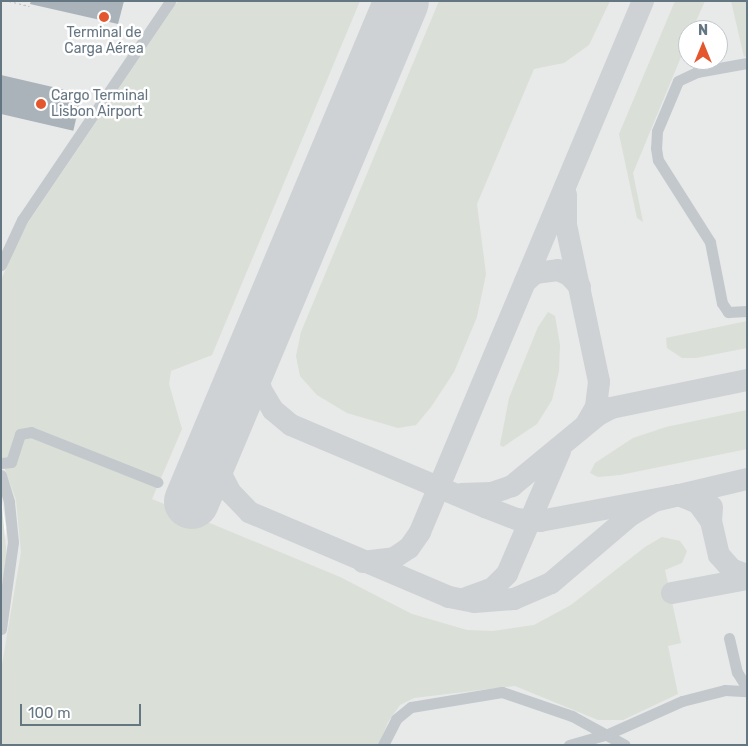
<!DOCTYPE html>
<meta charset="utf-8">
<style>
body{margin:0}
#map{position:relative;width:748px;height:746px;overflow:hidden;background:#fafaf8;font-family:Rubik,sans-serif}
div>[style]{position:absolute}
.built>*{inset:0;background:#e8e9e9}
.green>*{inset:0;background:#dadfd7}
.taxiway>*{height:22px;margin:-11px;padding:0 11px;transform-origin:11px;border-radius:11px;background:#ced2d4}
.runway>*{height:55px;margin:-27.5px;padding:0 27.5px;transform-origin:27.5px;border-radius:27.5px;background:#ced2d4}
.building>*{inset:0;background:#aab3b9;transform-origin:0 0}
.path>*{height:1px;margin-top:-0.5px;transform-origin:0;background:repeating-linear-gradient(90deg,#bbbfc2 0 2.5px,transparent 0 5px)}
.minor>*{height:11px;margin:-5.5px;padding:0 5.5px;transform-origin:5.5px;border-radius:5.5px;background:#c3c8cc}
.dots>*{width:14px;height:14px;translate:-50% -50%;box-sizing:border-box;border:2px solid #fff;border-radius:50%}
span{translate:-50% -50%;white-space:nowrap;text-align:center;line-height:1.15;-webkit-text-stroke:5px #fff;paint-order:stroke}
.poi-label{font-size:14px;color:#657683}
.left{translate:0 -50%;text-align:left}
.frame{position:absolute;inset:0;border:2px solid #657683;pointer-events:none}
.north{position:absolute;left:678px;top:20px;width:50px;height:50px;box-sizing:border-box;background:#fff;border:1px solid #c1c8cd;border-radius:50%;rotate:0deg;font-size:14px;font-weight:700;line-height:20px;text-align:center;color:#657683}
.north::after{content:'';display:block;margin:auto;width:18px;height:22px;background:#e4572e;clip-path:polygon(50% 0,100% 100%,50% 72%,0 100%)}
.scale{position:absolute;left:20px;top:704px;width:121px;height:22px;box-sizing:border-box;border:2px solid #657683;border-top:0;padding-left:6px;font-size:15px;line-height:18px;white-space:nowrap;color:#657683;-webkit-text-stroke:4px #fff;paint-order:stroke}
</style>
<div id="map">
<div class="built">
<i style="clip-path:polygon(evenodd,1px 1px,747px 1px,747px 745px,1px 745px,1px 590px,6px 527px,1px 496px,1px 1px,688px 30px,718px 30px,718px 60px,688px 60px,688px 30px)"></i>
</div>
<div class="green">
<i style="clip-path:polygon(178px 1px,360px 1px,212px 355px,171px 371px,169px 384px,182px 429px,152px 499px,340px 577px,412px 614px,467px 630px,493px 631px,534px 625px,571px 605px,645px 547px,662px 537px,680px 541px,687px 551px,682px 563px,665px 570px,681px 643px,668px 646px,678px 694px,623px 720px,598px 720px,515px 686px,414px 698px,400px 705px,388px 722px,379px 745px,1px 745px,1px 671px,21px 552px,16px 500px,1px 458px,1px 280px,23px 230px)"></i>
<i style="clip-path:polygon(439px 1px,610px 1px,589px 45px,564px 63px,534px 69px,477px 204px,486px 274px,477px 317px,454px 372px,431px 407px,416px 425px,398px 428px,347px 413px,317px 395px,300px 376px,296px 356px,301px 332px)"></i>
<i style="clip-path:polygon(675px 1px,705px 1px,692px 30px,688px 30px,688px 40px,633px 173px,643px 222px,637px 218px,619px 134px)"></i>
<i style="clip-path:polygon(731px 1px,747px 1px,747px 56px,744px 57px)"></i>
<i style="clip-path:polygon(548px 312px,555px 316px,560px 345px,559px 371px,552px 400px,537px 424px,503px 447px,500px 445px,509px 398px,538px 327px)"></i>
<i style="clip-path:polygon(747px 321px,747px 348px,696px 358px,682px 358px,667px 348px,666px 338px)"></i>
<i style="clip-path:polygon(747px 410px,747px 449px,620px 475px,598px 477px,590px 473px,595px 463px,633px 438px,666px 427px)"></i>
<i style="clip-path:polygon(1px 496px,7px 559px,1px 590px)"></i>
</div>
<div class="taxiway">
<i style="left:566px;top:195px;width:30px;rotate:90deg"></i>
<i style="left:566px;top:225px;width:160px;rotate:78.1deg"></i>
<i style="left:599px;top:382px;width:25px;rotate:97deg"></i>
<i style="left:596px;top:407px;width:20px;rotate:120deg"></i>
<i style="left:525px;top:282px;width:13px;rotate:-42deg"></i>
<i style="left:535px;top:273px;width:23px;rotate:-7deg"></i>
<i style="left:558px;top:270px;width:12px;rotate:24deg"></i>
<i style="left:569px;top:275px;width:16px;rotate:47deg"></i>
<i style="left:260px;top:336px;width:28px;rotate:98deg"></i>
<i style="left:256px;top:364px;width:26px;rotate:79deg"></i>
<i style="left:261px;top:390px;width:23px;rotate:59deg"></i>
<i style="left:273px;top:410px;width:23px;rotate:40deg"></i>
<i style="left:291px;top:425px;width:211px;rotate:22.9deg"></i>
<i style="left:485px;top:507px;width:33px;rotate:21deg"></i>
<i style="left:516px;top:519px;width:24px;rotate:5deg"></i>
<i style="left:540px;top:521px;width:141px;rotate:-10.6deg"></i>
<i style="left:679px;top:495px;width:21px;rotate:23deg"></i>
<i style="left:698px;top:503px;width:22px;rotate:54deg"></i>
<i style="left:220px;top:432px;width:19px;rotate:96deg"></i>
<i style="left:218px;top:451px;width:25px;rotate:81deg"></i>
<i style="left:222px;top:476px;width:18px;rotate:63deg"></i>
<i style="left:230px;top:492px;width:28px;rotate:46deg"></i>
<i style="left:249px;top:512px;width:217px;rotate:23deg"></i>
<i style="left:449px;top:597px;width:25px;rotate:11deg"></i>
<i style="left:474px;top:602px;width:40px;rotate:-4.3deg"></i>
<i style="left:514px;top:599px;width:40px;rotate:-23.4deg"></i>
<i style="left:551px;top:583px;width:105px;rotate:-40.4deg"></i>
<i style="left:631px;top:515px;width:27px;rotate:-31deg"></i>
<i style="left:654px;top:501px;width:96px;rotate:-13.3deg"></i>
<i style="left:462px;top:494px;width:30px;rotate:-2deg"></i>
<i style="left:492px;top:493px;width:21px;rotate:-19deg"></i>
<i style="left:512px;top:486px;width:112px;rotate:-39.5deg"></i>
<i style="left:598px;top:415px;width:15px;rotate:-28deg"></i>
<i style="left:611px;top:408px;width:139px;rotate:-11.6deg"></i>
<i style="left:712px;top:507px;width:14px;rotate:94deg"></i>
<i style="left:711px;top:521px;width:35px;rotate:77deg"></i>
<i style="left:719px;top:555px;width:18px;rotate:49deg"></i>
<i style="left:731px;top:569px;width:17px;rotate:21deg"></i>
<i style="left:363px;top:562px;width:31px;rotate:-7deg"></i>
<i style="left:394px;top:558px;width:18px;rotate:-34deg"></i>
<i style="left:409px;top:548px;width:19px;rotate:-55deg"></i>
<i style="left:420px;top:532px;width:576px;rotate:-67.22deg"></i>
<i style="left:672px;top:593px;width:76px;rotate:-10.6deg"></i>
<i style="left:466px;top:598px;width:29px;rotate:-20deg"></i>
<i style="left:493px;top:588px;width:20px;rotate:-45deg"></i>
<i style="left:507px;top:574px;width:134px;rotate:-66.7deg"></i>
</div>
<div class="runway">
<i style="left:191px;top:501px;width:542px;rotate:-67.22deg"></i>
</div>
<div class="building">
<i style="clip-path:polygon(31px 1px,124px 1px,118px 24px,30px 4px)"></i>
<i style="left:1px;top:75px;width:83px;height:38px;rotate:13deg"></i>
</div>
<div class="path">
<i style="left:9px;top:1px;width:21px;rotate:14deg"></i>
</div>
<div class="minor">
<i style="left:747px;top:63px;width:51px;rotate:169.8deg"></i>
<i style="left:697px;top:72px;width:21px;rotate:155deg"></i>
<i style="left:678px;top:81px;width:54px;rotate:112.8deg"></i>
<i style="left:657px;top:131px;width:17px;rotate:93deg"></i>
<i style="left:656px;top:148px;width:12px;rotate:81deg"></i>
<i style="left:658px;top:160px;width:97px;rotate:57.6deg"></i>
<i style="left:710px;top:242px;width:62px;rotate:78.9deg"></i>
<i style="left:722px;top:303px;width:11px;rotate:56deg"></i>
<i style="left:728px;top:312px;width:19px;rotate:-3deg"></i>
<i style="left:1px;top:265px;width:50px;rotate:-65deg"></i>
<i style="left:22px;top:220px;width:264px;rotate:-55.9deg"></i>
<i style="left:1px;top:463px;width:10px;rotate:-6deg"></i>
<i style="left:11px;top:462px;width:29px;rotate:-72deg"></i>
<i style="left:20px;top:434px;width:11px;rotate:-10deg"></i>
<i style="left:31px;top:432px;width:136px;rotate:21.6deg"></i>
<i style="left:1px;top:475px;width:28px;rotate:73deg"></i>
<i style="left:9px;top:502px;width:40px;rotate:84.3deg"></i>
<i style="left:13px;top:542px;width:88px;rotate:97.9deg"></i>
<i style="left:729px;top:638px;width:35px;rotate:77deg"></i>
<i style="left:737px;top:672px;width:19px;rotate:58deg"></i>
<i style="left:383px;top:745px;width:29px;rotate:-63deg"></i>
<i style="left:396px;top:719px;width:19px;rotate:-39deg"></i>
<i style="left:411px;top:707px;width:92px;rotate:-9.4deg"></i>
<i style="left:502px;top:692px;width:74px;rotate:18.9deg"></i>
<i style="left:572px;top:716px;width:60px;rotate:28.7deg"></i>
<i style="left:569px;top:745px;width:41px;rotate:-15.8deg"></i>
<i style="left:608px;top:734px;width:81px;rotate:-24deg"></i>
<i style="left:682px;top:701px;width:44px;rotate:-14.3deg"></i>
<i style="left:725px;top:690px;width:22px;rotate:3deg"></i>
</div>
<div class="dots">
<i style="left:104px;top:17px;background:#e4572e"></i>
<i style="left:41px;top:104px;background:#e4572e"></i>
</div>
<div class="poi-label">
<span style="left:104px;top:41px">Terminal de<br>Carga Aérea</span>
<span class="left" style="left:51px;top:104px">Cargo Terminal<br>Lisbon Airport</span>
</div>
<div class="frame"></div>
<div class="north">N</div>
<div class="scale">100 m</div>
</div>
